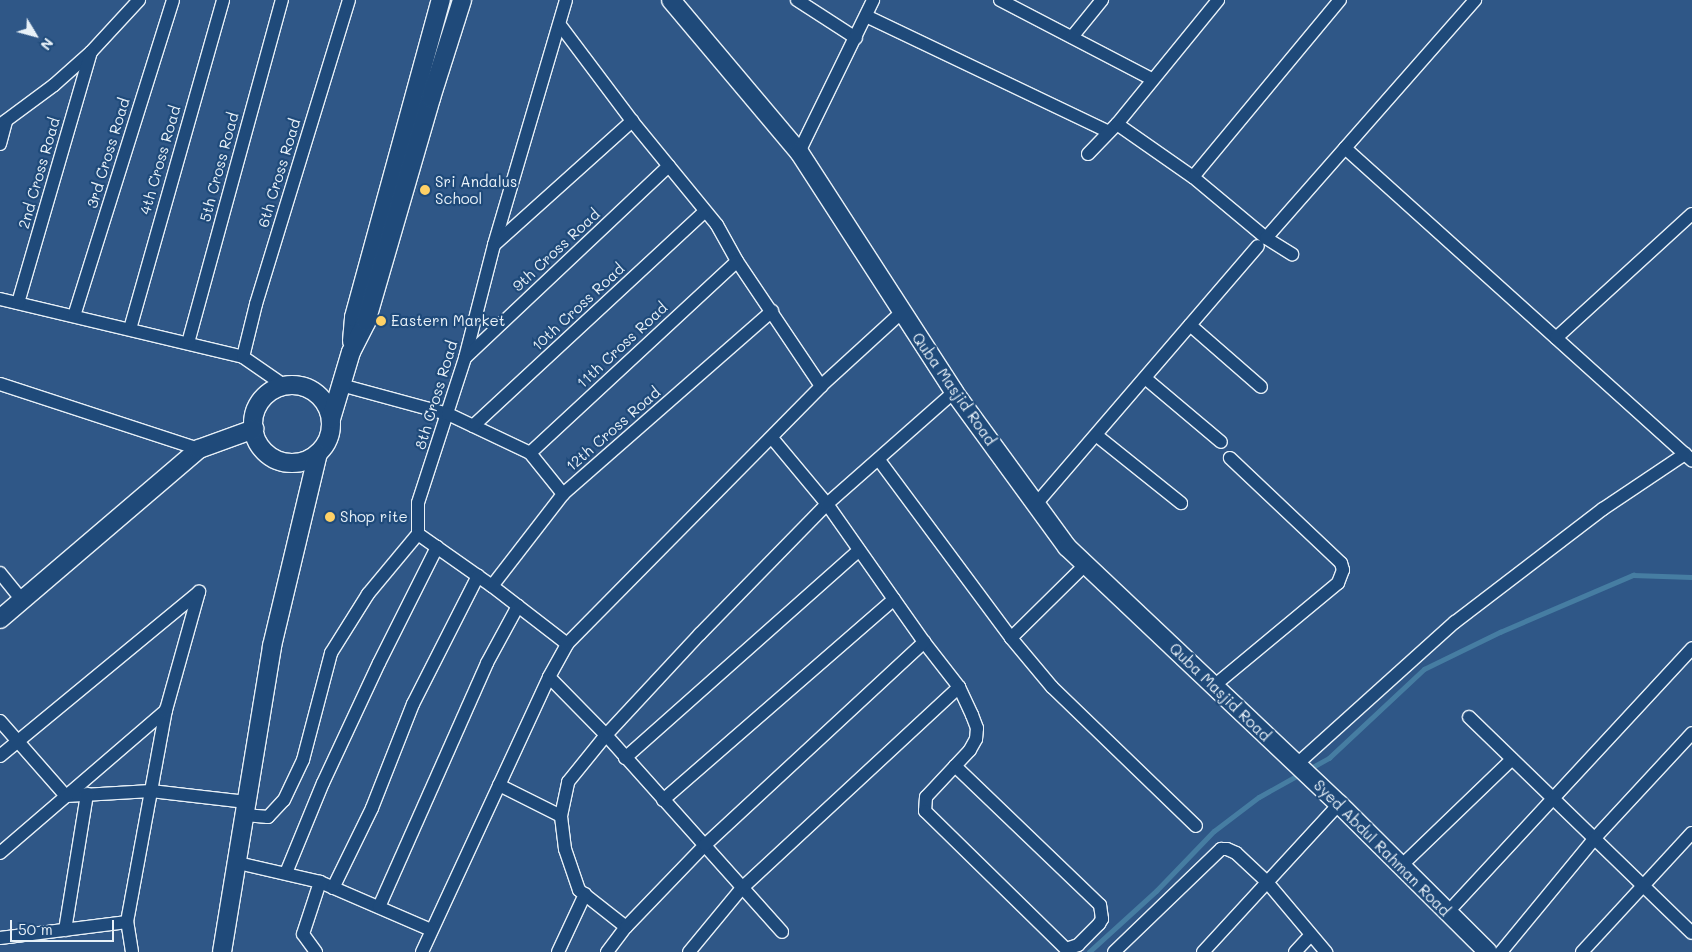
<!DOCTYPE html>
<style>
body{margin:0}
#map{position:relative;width:1692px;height:952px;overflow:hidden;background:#2f5787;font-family:Mali,sans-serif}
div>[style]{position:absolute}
.stream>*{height:4.5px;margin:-2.25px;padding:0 2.25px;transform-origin:2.25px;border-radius:2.25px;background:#467da2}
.roads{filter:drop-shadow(1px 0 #e8f1f8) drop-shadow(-1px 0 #e8f1f8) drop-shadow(0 1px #e8f1f8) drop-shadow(0 -1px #e8f1f8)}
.street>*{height:12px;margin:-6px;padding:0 6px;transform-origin:6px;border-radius:6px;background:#1f4a7a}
.secondary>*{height:18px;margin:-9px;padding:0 9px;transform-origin:9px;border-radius:9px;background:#1f4a7a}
.secondary>.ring{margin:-9px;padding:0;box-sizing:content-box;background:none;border:18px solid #1f4a7a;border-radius:50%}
.dots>*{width:14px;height:14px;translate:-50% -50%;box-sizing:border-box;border:2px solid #1f4a7a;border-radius:50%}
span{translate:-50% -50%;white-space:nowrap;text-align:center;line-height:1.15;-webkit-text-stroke:4.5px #1f4a7a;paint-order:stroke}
.street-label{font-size:15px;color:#e8f1f8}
.poi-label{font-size:15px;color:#e8f1f8}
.left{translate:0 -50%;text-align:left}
.north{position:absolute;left:10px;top:10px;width:50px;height:50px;-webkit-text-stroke:4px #1f4a7a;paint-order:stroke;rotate:127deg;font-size:14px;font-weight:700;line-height:20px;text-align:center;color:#e8f1f8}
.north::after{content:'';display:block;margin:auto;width:18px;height:22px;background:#e8f1f8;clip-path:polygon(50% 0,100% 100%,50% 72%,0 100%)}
.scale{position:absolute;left:10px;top:920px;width:104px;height:22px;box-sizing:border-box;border:2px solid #e8f1f8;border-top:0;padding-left:6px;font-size:15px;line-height:18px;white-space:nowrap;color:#e8f1f8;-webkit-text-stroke:4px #1f4a7a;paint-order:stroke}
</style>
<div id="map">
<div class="stream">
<i style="left:1309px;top:769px;width:23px;rotate:-29deg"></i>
<i style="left:1329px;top:758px;width:130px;rotate:-43.1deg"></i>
<i style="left:1424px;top:669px;width:85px;rotate:-26deg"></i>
<i style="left:1500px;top:632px;width:145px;rotate:-23.2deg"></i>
<i style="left:1633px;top:575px;width:59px;rotate:1.9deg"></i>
<i style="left:1089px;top:952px;width:91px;rotate:-42.3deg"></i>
<i style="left:1156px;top:891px;width:83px;rotate:-46deg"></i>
<i style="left:1214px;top:831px;width:56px;rotate:-37.1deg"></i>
<i style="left:1259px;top:797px;width:47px;rotate:-29.3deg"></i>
</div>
<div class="roads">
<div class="street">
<i style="left:566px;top:0;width:255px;rotate:106.4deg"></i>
<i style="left:494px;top:245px;width:117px;rotate:104.4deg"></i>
<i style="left:465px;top:358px;width:152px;rotate:108deg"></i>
<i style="left:418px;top:503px;width:31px;rotate:90deg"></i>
<i style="left:418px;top:534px;width:90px;rotate:35.1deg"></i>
<i style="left:492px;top:586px;width:95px;rotate:37.7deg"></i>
<i style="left:797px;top:0;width:70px;rotate:32.8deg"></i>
<i style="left:1000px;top:0;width:171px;rotate:27.5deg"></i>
<i style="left:866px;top:16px;width:269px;rotate:25.5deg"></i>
<i style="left:560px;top:25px;width:120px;rotate:53.1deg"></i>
<i style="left:632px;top:121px;width:134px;rotate:50.7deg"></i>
<i style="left:717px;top:225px;width:41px;rotate:60.9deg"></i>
<i style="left:737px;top:261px;width:151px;rotate:56.1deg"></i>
<i style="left:1072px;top:37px;width:48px;rotate:-51deg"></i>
<i style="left:1117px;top:124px;width:93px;rotate:34.9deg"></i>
<i style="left:1193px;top:177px;width:95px;rotate:39.9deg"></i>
<i style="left:1266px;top:238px;width:31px;rotate:32deg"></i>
<i style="left:0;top:125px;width:67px;rotate:-36.5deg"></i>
<i style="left:54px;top:85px;width:50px;rotate:-41.7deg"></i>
<i style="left:91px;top:52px;width:71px;rotate:-47.3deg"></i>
<i style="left:0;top:144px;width:24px;rotate:-75deg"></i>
<i style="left:1345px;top:148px;width:467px;rotate:42deg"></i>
<i style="left:799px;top:152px;width:169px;rotate:-64deg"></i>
<i style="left:1088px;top:154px;width:42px;rotate:-46deg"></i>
<i style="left:1117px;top:124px;width:160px;rotate:-50.8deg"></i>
<i style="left:1193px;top:177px;width:230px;rotate:-50.3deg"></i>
<i style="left:1266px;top:238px;width:317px;rotate:-48.7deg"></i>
<i style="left:494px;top:245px;width:186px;rotate:-41.9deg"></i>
<i style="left:0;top:299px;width:250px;rotate:13.4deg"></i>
<i style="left:243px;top:357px;width:51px;rotate:34.6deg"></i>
<i style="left:18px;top:303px;width:261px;rotate:-73.8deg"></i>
<i style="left:74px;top:316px;width:331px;rotate:-72.6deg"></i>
<i style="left:1190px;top:325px;width:94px;rotate:41.1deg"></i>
<i style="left:130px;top:329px;width:342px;rotate:-74.2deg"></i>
<i style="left:1556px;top:338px;width:184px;rotate:-42.4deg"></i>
<i style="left:188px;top:343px;width:356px;rotate:-74.7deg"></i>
<i style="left:243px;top:357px;width:55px;rotate:-76.2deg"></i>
<i style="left:256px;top:304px;width:318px;rotate:-73deg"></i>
<i style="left:465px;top:358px;width:280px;rotate:-43.3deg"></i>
<i style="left:1145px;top:378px;width:99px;rotate:40.1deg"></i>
<i style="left:0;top:384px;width:209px;rotate:18.1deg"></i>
<i style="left:341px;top:385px;width:111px;rotate:15.2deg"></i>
<i style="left:448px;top:414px;width:91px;rotate:25.4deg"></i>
<i style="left:530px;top:453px;width:53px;rotate:51.2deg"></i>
<i style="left:473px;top:426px;width:316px;rotate:-42.8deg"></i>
<i style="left:1096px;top:435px;width:109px;rotate:38.7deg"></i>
<i style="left:772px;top:438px;width:86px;rotate:50.2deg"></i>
<i style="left:827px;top:504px;width:169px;rotate:54.9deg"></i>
<i style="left:924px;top:642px;width:57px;rotate:52.1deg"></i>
<i style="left:959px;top:687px;width:31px;rotate:65deg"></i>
<i style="left:972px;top:715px;width:14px;rotate:69deg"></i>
<i style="left:977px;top:728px;width:11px;rotate:95deg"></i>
<i style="left:976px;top:739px;width:13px;rotate:119deg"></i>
<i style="left:970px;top:750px;width:64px;rotate:133.1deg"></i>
<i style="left:926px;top:797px;width:14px;rotate:94deg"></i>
<i style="left:925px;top:811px;width:197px;rotate:44.4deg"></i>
<i style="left:1066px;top:949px;width:13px;rotate:-18deg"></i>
<i style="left:1078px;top:945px;width:30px;rotate:-45deg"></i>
<i style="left:1099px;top:924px;width:6px;rotate:-59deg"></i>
<i style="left:1102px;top:919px;width:14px;rotate:-98deg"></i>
<i style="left:1100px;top:905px;width:201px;rotate:-136.2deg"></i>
<i style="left:530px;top:453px;width:282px;rotate:-42.8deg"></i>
<i style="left:879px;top:460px;width:222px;rotate:53.4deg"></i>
<i style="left:1011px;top:638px;width:64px;rotate:50.1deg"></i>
<i style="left:1052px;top:687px;width:200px;rotate:44deg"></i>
<i style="left:1036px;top:504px;width:340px;rotate:-49.3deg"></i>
<i style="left:0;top:573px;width:35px;rotate:51deg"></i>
<i style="left:492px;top:586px;width:116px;rotate:-52.3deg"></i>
<i style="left:563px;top:494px;width:278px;rotate:-41.2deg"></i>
<i style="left:1011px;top:638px;width:104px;rotate:-44.6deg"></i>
<i style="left:549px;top:677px;width:81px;rotate:45.5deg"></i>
<i style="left:606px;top:735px;width:264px;rotate:48.2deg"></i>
<i style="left:1215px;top:685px;width:160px;rotate:-39.7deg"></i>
<i style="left:1338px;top:583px;width:14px;rotate:-69deg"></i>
<i style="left:1343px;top:570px;width:7px;rotate:-106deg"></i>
<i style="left:1341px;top:563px;width:153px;rotate:-136.6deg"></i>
<i style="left:1469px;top:717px;width:310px;rotate:44.1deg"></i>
<i style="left:0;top:721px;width:100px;rotate:48.7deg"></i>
<i style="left:66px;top:796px;width:85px;rotate:-3.4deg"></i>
<i style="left:151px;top:791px;width:96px;rotate:6.6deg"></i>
<i style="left:0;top:756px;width:258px;rotate:-39.5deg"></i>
<i style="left:625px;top:758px;width:313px;rotate:-41.6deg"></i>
<i style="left:1296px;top:765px;width:214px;rotate:-42deg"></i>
<i style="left:1455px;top:622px;width:186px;rotate:-37.4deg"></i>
<i style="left:1603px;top:509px;width:99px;rotate:-33.9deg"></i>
<i style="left:499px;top:785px;width:69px;rotate:26.6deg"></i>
<i style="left:663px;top:800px;width:306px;rotate:-41deg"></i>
<i style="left:245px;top:815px;width:23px;rotate:5deg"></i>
<i style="left:268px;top:817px;width:23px;rotate:-47deg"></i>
<i style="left:284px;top:800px;width:44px;rotate:-64.6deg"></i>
<i style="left:303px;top:760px;width:111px;rotate:-75.3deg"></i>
<i style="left:331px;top:653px;width:70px;rotate:-57.9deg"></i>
<i style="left:368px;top:594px;width:78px;rotate:-50.2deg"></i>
<i style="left:0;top:853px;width:219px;rotate:-40.7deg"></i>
<i style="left:238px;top:863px;width:84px;rotate:13deg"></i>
<i style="left:320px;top:882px;width:121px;rotate:23.4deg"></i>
<i style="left:1401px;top:866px;width:154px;rotate:-43.9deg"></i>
<i style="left:286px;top:873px;width:97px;rotate:-67.7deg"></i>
<i style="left:323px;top:783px;width:132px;rotate:-65deg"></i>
<i style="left:379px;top:663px;width:130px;rotate:-63.4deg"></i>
<i style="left:333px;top:888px;width:89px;rotate:-64deg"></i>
<i style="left:372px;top:808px;width:112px;rotate:-68.5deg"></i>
<i style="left:413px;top:704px;width:144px;rotate:-63.1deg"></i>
<i style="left:379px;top:907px;width:267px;rotate:-66.1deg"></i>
<i style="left:487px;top:663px;width:65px;rotate:-61.5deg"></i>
<i style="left:1447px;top:913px;width:361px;rotate:-47.2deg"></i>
<i style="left:626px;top:927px;width:60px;rotate:-141.8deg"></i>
<i style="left:579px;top:890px;width:43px;rotate:-108.9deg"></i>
<i style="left:565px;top:849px;width:33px;rotate:-97deg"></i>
<i style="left:561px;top:816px;width:35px;rotate:-78deg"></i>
<i style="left:568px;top:782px;width:60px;rotate:-51deg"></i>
<i style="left:606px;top:735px;width:138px;rotate:-47.1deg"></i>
<i style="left:700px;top:634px;width:182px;rotate:-45.7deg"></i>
<i style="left:827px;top:504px;width:169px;rotate:-41.4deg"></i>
<i style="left:65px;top:930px;width:138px;rotate:-80.8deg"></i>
<i style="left:0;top:938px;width:128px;rotate:-7.2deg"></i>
<i style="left:132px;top:952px;width:30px;rotate:-99deg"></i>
<i style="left:127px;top:922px;width:216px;rotate:-79.6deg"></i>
<i style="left:166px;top:710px;width:123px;rotate:-74.4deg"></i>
<i style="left:316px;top:952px;width:22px;rotate:-126deg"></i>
<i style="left:303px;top:934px;width:55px;rotate:-71.9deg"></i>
<i style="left:422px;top:952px;width:303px;rotate:-65.2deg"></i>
<i style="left:549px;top:677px;width:38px;rotate:-61deg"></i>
<i style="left:567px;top:644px;width:362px;rotate:-45.4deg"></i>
<i style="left:821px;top:386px;width:110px;rotate:-42.4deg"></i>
<i style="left:558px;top:952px;width:64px;rotate:-65deg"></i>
<i style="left:607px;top:952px;width:31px;rotate:-53deg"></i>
<i style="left:626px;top:927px;width:114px;rotate:-46.1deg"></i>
<i style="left:705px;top:845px;width:299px;rotate:-42.8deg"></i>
<i style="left:689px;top:952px;width:83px;rotate:-50.4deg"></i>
<i style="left:742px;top:888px;width:296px;rotate:-42.8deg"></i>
<i style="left:1114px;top:952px;width:149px;rotate:-43.9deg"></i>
<i style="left:1221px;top:849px;width:6px"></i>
<i style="left:1227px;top:849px;width:10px;rotate:24deg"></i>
<i style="left:1236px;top:853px;width:42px;rotate:43.1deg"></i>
<i style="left:1267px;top:882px;width:92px;rotate:49.9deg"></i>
<i style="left:1203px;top:952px;width:201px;rotate:-47.4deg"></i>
<i style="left:1295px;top:952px;width:23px;rotate:-47deg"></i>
<i style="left:1501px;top:952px;width:146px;rotate:-50.5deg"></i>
<i style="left:1594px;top:839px;width:144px;rotate:-47.2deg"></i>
<i style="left:1582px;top:952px;width:162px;rotate:-47.3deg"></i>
</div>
<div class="secondary">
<i style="left:671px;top:0;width:199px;rotate:49.9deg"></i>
<i style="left:799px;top:152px;width:286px;rotate:57.1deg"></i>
<i style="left:954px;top:392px;width:192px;rotate:53.9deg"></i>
<i style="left:1067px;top:547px;width:374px;rotate:43.4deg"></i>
<i style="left:1339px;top:804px;width:210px;rotate:44.8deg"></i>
<i style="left:352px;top:341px;width:24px;rotate:-85deg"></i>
<i style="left:354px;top:317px;width:329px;rotate:-74.7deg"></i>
<i class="ring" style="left:253px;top:385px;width:60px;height:60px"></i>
<i style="left:331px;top:419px;width:70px;rotate:-73.4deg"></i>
<i style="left:351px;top:352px;width:34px;rotate:-63deg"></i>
<i style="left:366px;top:322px;width:233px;rotate:-73.8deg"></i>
<i style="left:431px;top:98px;width:103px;rotate:-72.4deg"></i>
<i style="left:0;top:619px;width:262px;rotate:-40.5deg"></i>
<i style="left:199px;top:449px;width:59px;rotate:-20deg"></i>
<i style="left:222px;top:952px;width:310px;rotate:-80.7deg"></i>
<i style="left:272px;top:646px;width:198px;rotate:-76.6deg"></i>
</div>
</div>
<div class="dots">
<i style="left:425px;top:190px;background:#ffd166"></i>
<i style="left:381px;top:321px;background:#ffd166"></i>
<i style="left:330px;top:517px;background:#ffd166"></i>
</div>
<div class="street-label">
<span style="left:108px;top:153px;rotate:-73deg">3rd Cross Road</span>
<span style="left:160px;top:160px;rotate:-74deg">4th Cross Road</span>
<span style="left:219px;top:167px;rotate:-75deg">5th Cross Road</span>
<span style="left:39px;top:173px;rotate:-74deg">2nd Cross Road</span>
<span style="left:279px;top:173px;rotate:-73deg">6th Cross Road</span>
<span style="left:556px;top:250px;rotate:-43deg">9th Cross Road</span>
<span style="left:578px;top:307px;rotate:-43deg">10th Cross Road</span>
<span style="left:622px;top:345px;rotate:-43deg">11th Cross Road</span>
<span style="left:954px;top:389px;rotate:55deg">Quba Masjid Road</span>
<span style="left:436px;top:395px;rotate:-73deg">8th Cross Road</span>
<span style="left:613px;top:429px;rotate:-41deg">12th Cross Road</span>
<span style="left:1220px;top:692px;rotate:44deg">Quba Masjid Road</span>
<span style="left:1382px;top:848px;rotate:45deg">Syed Abdul Rahman Road</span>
</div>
<div class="poi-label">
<span class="left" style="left:435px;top:190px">Sri Andalus<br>School</span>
<span class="left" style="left:391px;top:321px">Eastern Market</span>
<span class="left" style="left:340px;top:517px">Shop rite</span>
</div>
<div class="north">N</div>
<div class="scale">50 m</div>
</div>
